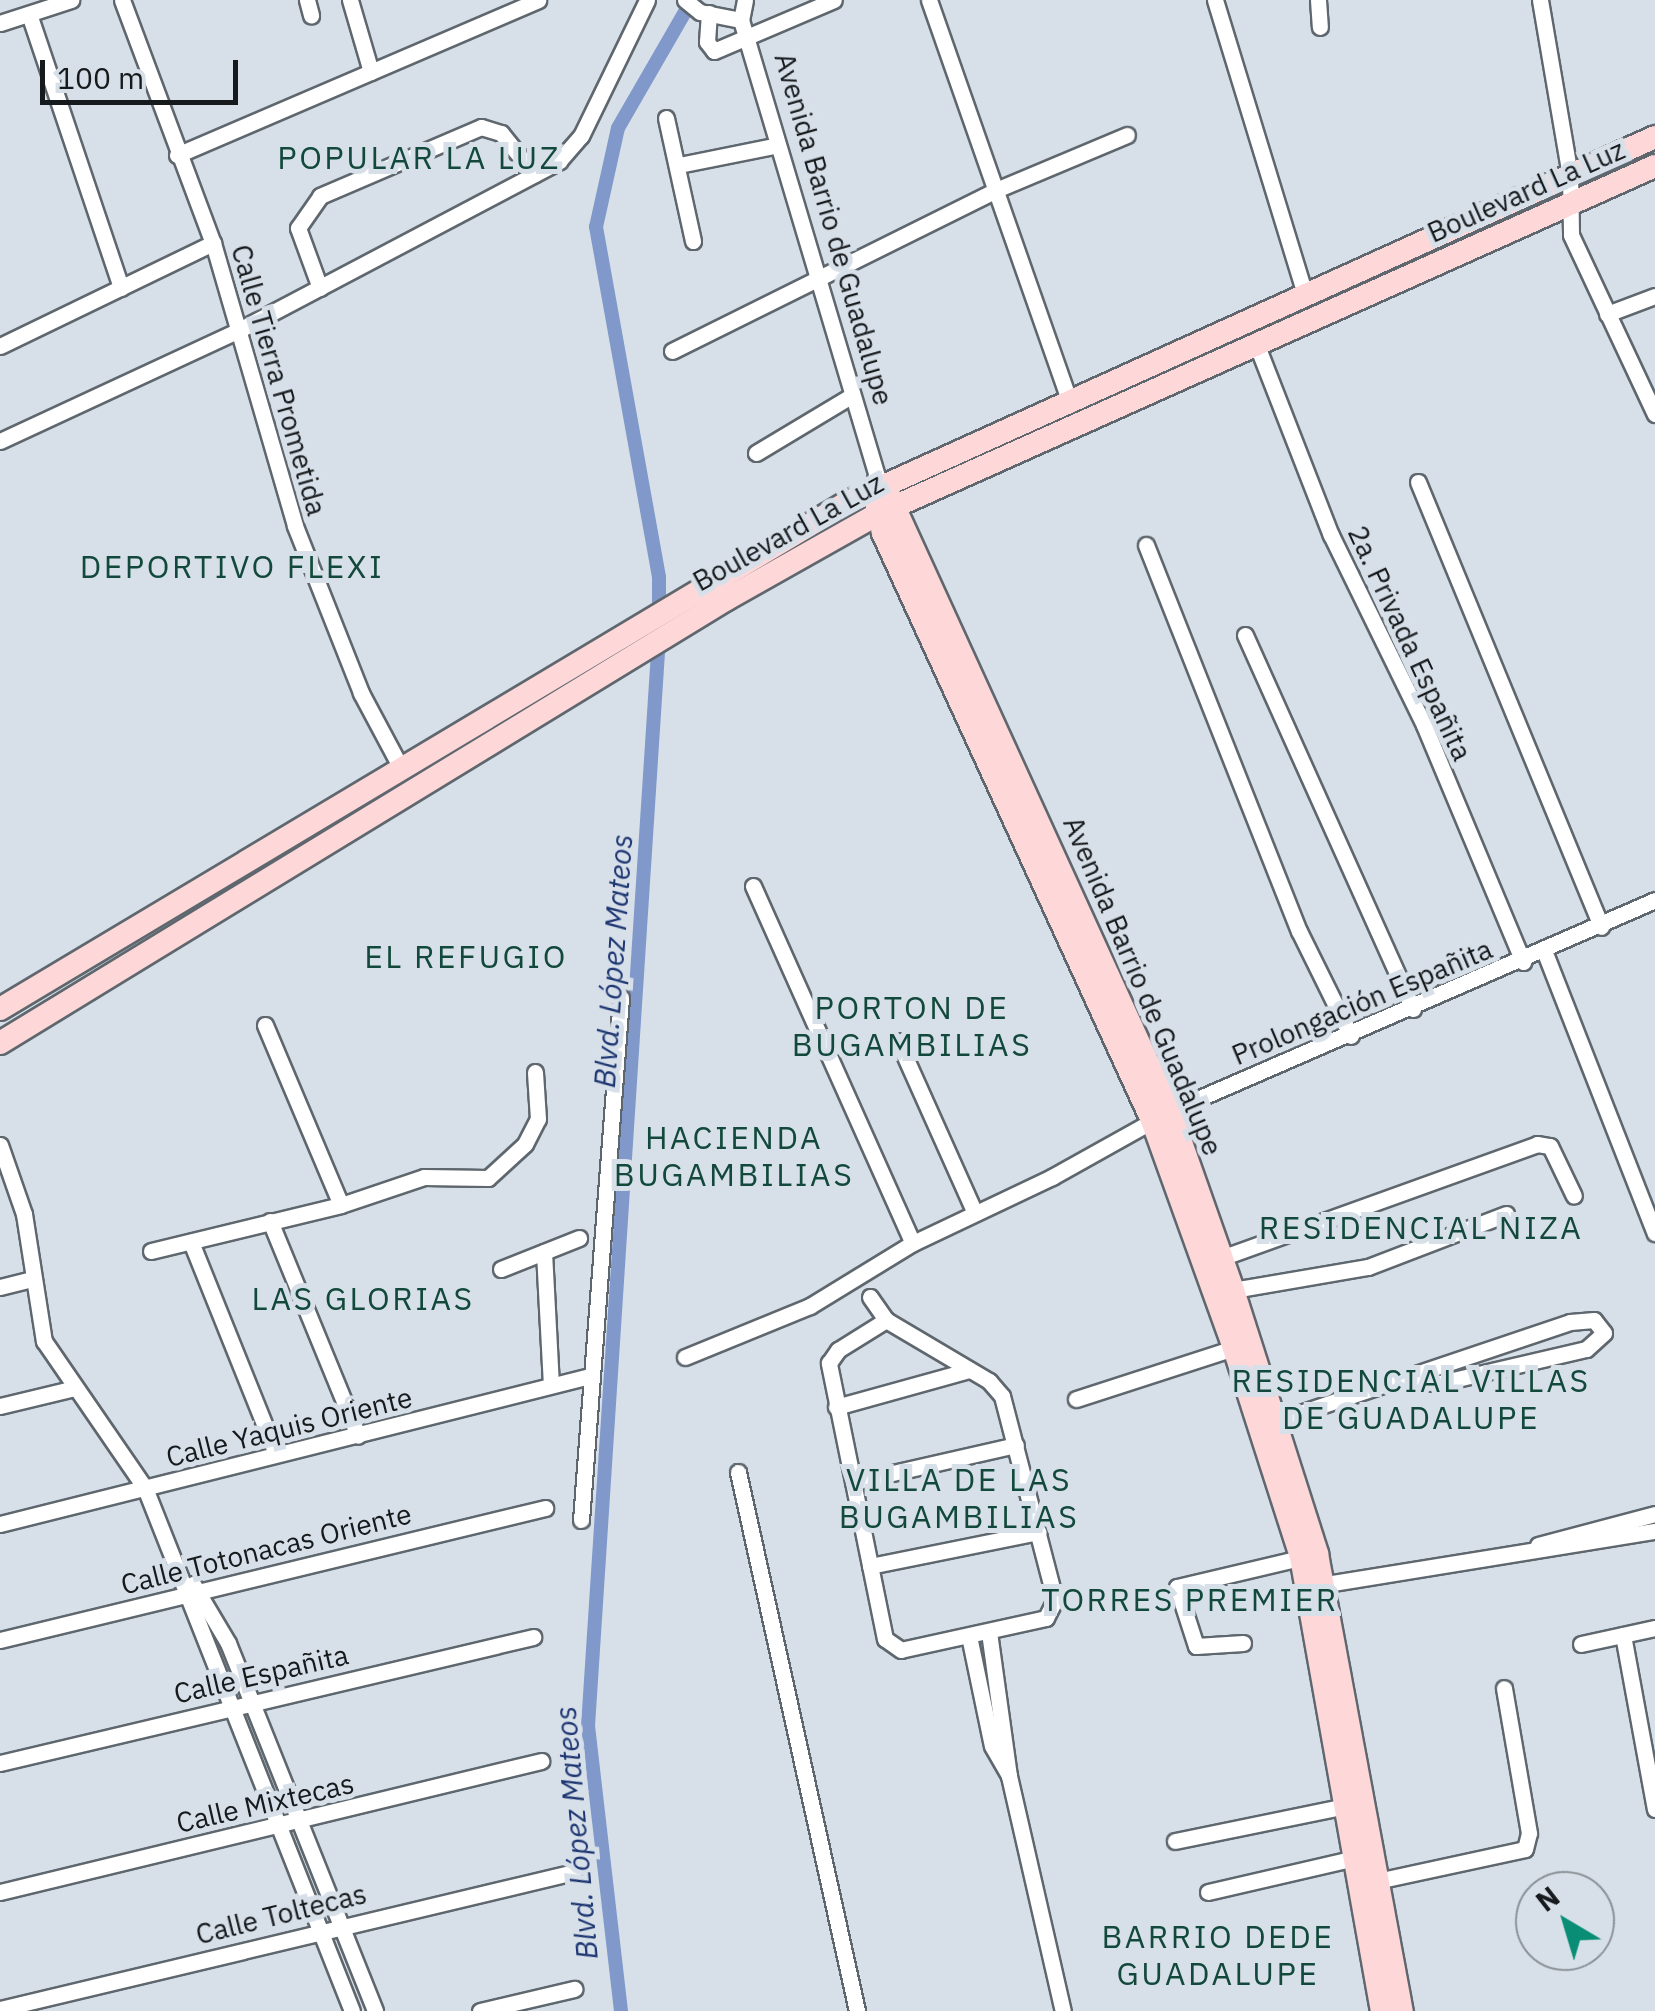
<!DOCTYPE html>
<meta charset="utf-8">
<style>
body{margin:0}
#map{position:relative;width:1655px;height:2011px;overflow:hidden;background:#d7e0e9;font-family:"IBM Plex Sans",sans-serif}
div>[style]{position:absolute}
.canal>*{height:14px;margin:-7px;padding:0 7px;transform-origin:7px;border-radius:7px;background:#8199ca}
.roads{filter:drop-shadow(2px 0 #5f676e) drop-shadow(-2px 0 #5f676e) drop-shadow(0 2px #5f676e) drop-shadow(0 -2px #5f676e)}
.street>*{height:15px;margin:-7.5px;padding:0 7.5px;transform-origin:7.5px;border-radius:7.5px;background:#fff}
.secondary>*{height:22px;margin:-11px;padding:0 11px;transform-origin:11px;border-radius:11px;background:#fed8d9}
span{translate:-50% -50%;white-space:nowrap;text-align:center;line-height:1.15;-webkit-text-stroke:10px #d7e0e9;paint-order:stroke}
.street-label{font-size:28px;color:#171a1d}
.water-label{font-size:30px;color:#1e3672;font-style:italic}
.quarter-label{font-size:32px;color:#13493c;letter-spacing:2.5px}
.north{position:absolute;left:1515px;top:1871px;width:100px;height:100px;box-sizing:border-box;background:#d7e0e9;border:2px solid #8a9197;border-radius:50%;rotate:322deg;font-size:28px;font-weight:700;line-height:40px;text-align:center;color:#171a1d}
.north::after{content:'';display:block;margin:auto;width:35px;height:45px;background:#098e75;clip-path:polygon(50% 0,100% 100%,50% 72%,0 100%)}
.scale{position:absolute;left:40px;top:60px;width:198px;height:45px;box-sizing:border-box;border:5px solid #171a1d;border-top:0;padding-left:12px;font-size:30px;line-height:35px;white-space:nowrap;color:#171a1d;-webkit-text-stroke:8px #d7e0e9;paint-order:stroke}
</style>
<div id="map">
<div class="canal">
<i style="left:659px;top:616px;width:39px;rotate:-90deg"></i>
<i style="left:659px;top:577px;width:356px;rotate:-100.2deg"></i>
<i style="left:596px;top:227px;width:101px;rotate:-77.5deg"></i>
<i style="left:618px;top:128px;width:148px;rotate:-60deg"></i>
<i style="left:621px;top:2011px;width:287px;rotate:-96.6deg"></i>
<i style="left:588px;top:1726px;width:1090px;rotate:-86.27deg"></i>
</div>
<div class="roads">
<div class="street">
<i style="left:122px;top:0;width:259px;rotate:69.5deg"></i>
<i style="left:213px;top:243px;width:295px;rotate:73.8deg"></i>
<i style="left:295px;top:526px;width:180px;rotate:68.4deg"></i>
<i style="left:361px;top:693px;width:85px;rotate:61.9deg"></i>
<i style="left:307px;top:0;width:16px;rotate:75deg"></i>
<i style="left:350px;top:0;width:75px;rotate:73.7deg"></i>
<i style="left:685px;top:0;width:19px;rotate:39deg"></i>
<i style="left:700px;top:12px;width:42px;rotate:11deg"></i>
<i style="left:745px;top:0;width:20px;rotate:101deg"></i>
<i style="left:741px;top:20px;width:474px;rotate:73.4deg"></i>
<i style="left:876px;top:474px;width:15px;rotate:98deg"></i>
<i style="left:929px;top:0;width:422px;rotate:70.7deg"></i>
<i style="left:1215px;top:0;width:311px;rotate:73deg"></i>
<i style="left:1318px;top:0;width:27px;rotate:86deg"></i>
<i style="left:1540px;top:0;width:178px;rotate:80.3deg"></i>
<i style="left:1570px;top:175px;width:60px;rotate:89deg"></i>
<i style="left:1571px;top:235px;width:198px;rotate:64.9deg"></i>
<i style="left:709px;top:13px;width:29px;rotate:94deg"></i>
<i style="left:707px;top:42px;width:11px;rotate:52deg"></i>
<i style="left:714px;top:51px;width:130px;rotate:-23deg"></i>
<i style="left:29px;top:14px;width:289px;rotate:71.4deg"></i>
<i style="left:0;top:23px;width:75px;rotate:-17.9deg"></i>
<i style="left:666px;top:118px;width:126px;rotate:77.6deg"></i>
<i style="left:177px;top:155px;width:393px;rotate:-23.2deg"></i>
<i style="left:679px;top:165px;width:101px;rotate:-11.4deg"></i>
<i style="left:320px;top:288px;width:64px;rotate:-110.1deg"></i>
<i style="left:298px;top:228px;width:39px;rotate:-55deg"></i>
<i style="left:320px;top:196px;width:175px;rotate:-23.2deg"></i>
<i style="left:481px;top:127px;width:21px;rotate:17deg"></i>
<i style="left:501px;top:133px;width:53px;rotate:51.2deg"></i>
<i style="left:1607px;top:314px;width:51px;rotate:-20.6deg"></i>
<i style="left:1256px;top:343px;width:206px;rotate:68.7deg"></i>
<i style="left:1331px;top:535px;width:212px;rotate:63.9deg"></i>
<i style="left:1424px;top:725px;width:257px;rotate:67.3deg"></i>
<i style="left:0;top:346px;width:237px;rotate:-25.8deg"></i>
<i style="left:672px;top:351px;width:362px;rotate:-26.4deg"></i>
<i style="left:996px;top:190px;width:142px;rotate:-22.8deg"></i>
<i style="left:0;top:441px;width:266px;rotate:-24.9deg"></i>
<i style="left:241px;top:329px;width:360px;rotate:-27.8deg"></i>
<i style="left:559px;top:161px;width:33px;rotate:-49deg"></i>
<i style="left:581px;top:136px;width:151px;rotate:-64.1deg"></i>
<i style="left:756px;top:453px;width:111px;rotate:-31deg"></i>
<i style="left:1418px;top:482px;width:481px;rotate:67.6deg"></i>
<i style="left:1146px;top:545px;width:415px;rotate:68.4deg"></i>
<i style="left:1299px;top:931px;width:117px;rotate:63.7deg"></i>
<i style="left:1245px;top:635px;width:410px;rotate:65.8deg"></i>
<i style="left:753px;top:886px;width:391px;rotate:65.9deg"></i>
<i style="left:1545px;top:953px;width:301px;rotate:68.6deg"></i>
<i style="left:265px;top:1025px;width:195px;rotate:67.1deg"></i>
<i style="left:898px;top:1041px;width:188px;rotate:65.9deg"></i>
<i style="left:0;top:1145px;width:73px;rotate:70.8deg"></i>
<i style="left:24px;top:1214px;width:129px;rotate:81.1deg"></i>
<i style="left:44px;top:1341px;width:178px;rotate:55.5deg"></i>
<i style="left:145px;top:1488px;width:562px;rotate:68.41deg"></i>
<i style="left:270px;top:1221px;width:232px;rotate:67.7deg"></i>
<i style="left:191px;top:1242px;width:227px;rotate:68.1deg"></i>
<i style="left:151px;top:1251px;width:195px;rotate:-13.6deg"></i>
<i style="left:341px;top:1205px;width:88px;rotate:-18.6deg"></i>
<i style="left:424px;top:1177px;width:64px;rotate:0.9deg"></i>
<i style="left:488px;top:1178px;width:50px;rotate:-42.6deg"></i>
<i style="left:525px;top:1144px;width:28px;rotate:-63deg"></i>
<i style="left:538px;top:1119px;width:47px;rotate:-93.7deg"></i>
<i style="left:544px;top:1252px;width:133px;rotate:87deg"></i>
<i style="left:1221px;top:1258px;width:336px;rotate:-19.8deg"></i>
<i style="left:1537px;top:1144px;width:13px;rotate:9deg"></i>
<i style="left:1550px;top:1146px;width:55px;rotate:64.4deg"></i>
<i style="left:501px;top:1269px;width:84px;rotate:-21.7deg"></i>
<i style="left:0;top:1287px;width:33px;rotate:-14deg"></i>
<i style="left:1233px;top:1290px;width:137px;rotate:-9.7deg"></i>
<i style="left:1368px;top:1267px;width:148px;rotate:-21deg"></i>
<i style="left:870px;top:1297px;width:28px;rotate:55deg"></i>
<i style="left:886px;top:1320px;width:120px;rotate:30.6deg"></i>
<i style="left:989px;top:1381px;width:20px;rotate:49deg"></i>
<i style="left:1002px;top:1396px;width:211px;rotate:75.4deg"></i>
<i style="left:1055px;top:1600px;width:20px;rotate:117deg"></i>
<i style="left:1046px;top:1618px;width:148px;rotate:167.6deg"></i>
<i style="left:901px;top:1650px;width:19px;rotate:-145deg"></i>
<i style="left:885px;top:1639px;width:282px;rotate:-101.5deg"></i>
<i style="left:829px;top:1363px;width:16px;rotate:-55deg"></i>
<i style="left:838px;top:1350px;width:57px;rotate:-32deg"></i>
<i style="left:685px;top:1357px;width:135px;rotate:-22.2deg"></i>
<i style="left:810px;top:1306px;width:121px;rotate:-31.5deg"></i>
<i style="left:913px;top:1243px;width:154px;rotate:-25.4deg"></i>
<i style="left:1052px;top:1177px;width:135px;rotate:-29.2deg"></i>
<i style="left:1170px;top:1111px;width:529px;rotate:-23.51deg"></i>
<i style="left:1076px;top:1399px;width:166px;rotate:-17.9deg"></i>
<i style="left:0;top:1406px;width:77px;rotate:-13.5deg"></i>
<i style="left:836px;top:1407px;width:138px;rotate:-15.5deg"></i>
<i style="left:1276px;top:1421px;width:310px;rotate:-18.6deg"></i>
<i style="left:1570px;top:1322px;width:24px;rotate:-5deg"></i>
<i style="left:1594px;top:1320px;width:16px;rotate:52deg"></i>
<i style="left:1604px;top:1333px;width:24px;rotate:138deg"></i>
<i style="left:1586px;top:1349px;width:150px;rotate:166.9deg"></i>
<i style="left:1440px;top:1383px;width:37px;rotate:-178deg"></i>
<i style="left:738px;top:1472px;width:552px;rotate:77.55deg"></i>
<i style="left:853px;top:1482px;width:167px;rotate:-12.8deg"></i>
<i style="left:581px;top:1520px;width:524px;rotate:-85.62deg"></i>
<i style="left:0;top:1524px;width:608px;rotate:-14.08deg"></i>
<i style="left:1538px;top:1545px;width:121px;rotate:-14.8deg"></i>
<i style="left:870px;top:1566px;width:172px;rotate:-11.4deg"></i>
<i style="left:193px;top:1584px;width:69px;rotate:59.3deg"></i>
<i style="left:228px;top:1643px;width:396px;rotate:68.2deg"></i>
<i style="left:1314px;top:1586px;width:345px;rotate:-9.2deg"></i>
<i style="left:989px;top:1632px;width:145px;rotate:82.1deg"></i>
<i style="left:1009px;top:1776px;width:241px;rotate:77.1deg"></i>
<i style="left:1623px;top:1635px;width:177px;rotate:79.6deg"></i>
<i style="left:969px;top:1636px;width:112px;rotate:78.2deg"></i>
<i style="left:992px;top:1746px;width:34px;rotate:60deg"></i>
<i style="left:0;top:1640px;width:561px;rotate:-13.61deg"></i>
<i style="left:1243px;top:1643px;width:47px;rotate:176.3deg"></i>
<i style="left:1196px;top:1646px;width:62px;rotate:-107.9deg"></i>
<i style="left:1177px;top:1587px;width:135px;rotate:-13.3deg"></i>
<i style="left:1581px;top:1644px;width:76px;rotate:-12.2deg"></i>
<i style="left:0;top:1763px;width:548px;rotate:-13.3deg"></i>
<i style="left:1175px;top:1841px;width:175px;rotate:-11.6deg"></i>
<i style="left:1377px;top:1881px;width:151px;rotate:-12.2deg"></i>
<i style="left:1525px;top:1849px;width:16px;rotate:-76deg"></i>
<i style="left:1529px;top:1833px;width:147px;rotate:-99.8deg"></i>
<i style="left:0;top:1892px;width:557px;rotate:-13.61deg"></i>
<i style="left:1208px;top:1892px;width:151px;rotate:-13deg"></i>
<i style="left:0;top:2009px;width:590px;rotate:-13.42deg"></i>
<i style="left:480px;top:2011px;width:97px;rotate:-13.2deg"></i>
</div>
<div class="secondary">
<i style="left:888px;top:493px;width:679px;rotate:65.47deg"></i>
<i style="left:1170px;top:1111px;width:190px;rotate:70.6deg"></i>
<i style="left:1233px;top:1290px;width:277px;rotate:72.3deg"></i>
<i style="left:1317px;top:1554px;width:465px;rotate:79.5deg"></i>
<i style="left:876px;top:502px;width:32px;rotate:77deg"></i>
<i style="left:883px;top:533px;width:646px;rotate:65.38deg"></i>
<i style="left:1152px;top:1120px;width:242px;rotate:70.2deg"></i>
<i style="left:1234px;top:1348px;width:219px;rotate:72.2deg"></i>
<i style="left:1301px;top:1557px;width:461px;rotate:79.9deg"></i>
<i style="left:0;top:1009px;width:986px;rotate:-30.88deg"></i>
<i style="left:846px;top:503px;width:888px;rotate:-24.34deg"></i>
<i style="left:0;top:1043px;width:852px;rotate:-31.41deg"></i>
<i style="left:727px;top:599px;width:173px;rotate:-29.4deg"></i>
<i style="left:878px;top:514px;width:851px;rotate:-24.13deg"></i>
</div>
</div>
<div class="street-label">
<span style="left:1526px;top:191px;rotate:-24deg">Boulevard La Luz</span>
<span style="left:834px;top:229px;rotate:74deg">Avenida Barrio de Guadalupe</span>
<span style="left:279px;top:380px;rotate:74deg">Calle Tierra Prometida</span>
<span style="left:788px;top:532px;rotate:-29deg">Boulevard La Luz</span>
<span style="left:1410px;top:643px;rotate:65deg">2a. Privada Españita</span>
<span style="left:1143px;top:986px;rotate:67deg">Avenida Barrio de Guadalupe</span>
<span style="left:1362px;top:1002px;rotate:-23deg">Prolongación Españita</span>
<span style="left:289px;top:1427px;rotate:-14deg">Calle Yaquis Oriente</span>
<span style="left:266px;top:1549px;rotate:-14deg">Calle Totonacas Oriente</span>
<span style="left:261px;top:1674px;rotate:-13deg">Calle Españita</span>
<span style="left:265px;top:1803px;rotate:-13deg">Calle Mixtecas</span>
<span style="left:281px;top:1914px;rotate:-14deg">Calle Toltecas</span>
</div>
<div class="water-label">
<span style="left:613px;top:961px;rotate:-86deg">Blvd. López Mateos</span>
<span style="left:576px;top:1833px;rotate:-95deg">Blvd. López Mateos</span>
</div>
<div class="quarter-label">
<span style="left:419px;top:157px">POPULAR LA LUZ</span>
<span style="left:232px;top:566px">DEPORTIVO FLEXI</span>
<span style="left:466px;top:956px">EL REFUGIO</span>
<span style="left:912px;top:1026px">PORTON DE<br>BUGAMBILIAS</span>
<span style="left:734px;top:1156px">HACIENDA<br>BUGAMBILIAS</span>
<span style="left:1421px;top:1227px">RESIDENCIAL NIZA</span>
<span style="left:363px;top:1298px">LAS GLORIAS</span>
<span style="left:1411px;top:1399px">RESIDENCIAL VILLAS<br>DE GUADALUPE</span>
<span style="left:959px;top:1498px">VILLA DE LAS<br>BUGAMBILIAS</span>
<span style="left:1190px;top:1599px">TORRES PREMIER</span>
<span style="left:1218px;top:1955px">BARRIO DEDE<br>GUADALUPE</span>
</div>
<div class="north">N</div>
<div class="scale">100 m</div>
</div>
